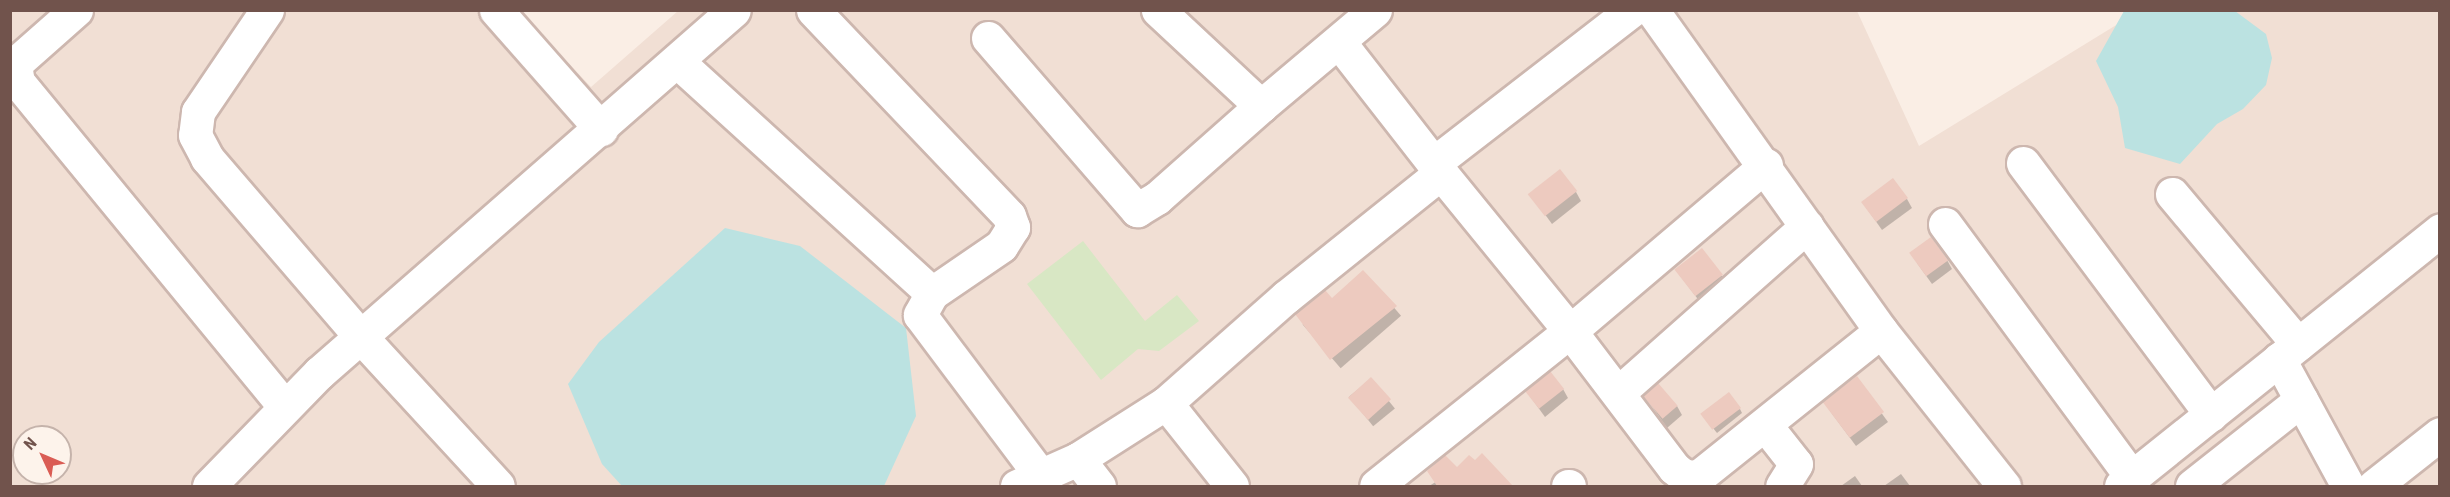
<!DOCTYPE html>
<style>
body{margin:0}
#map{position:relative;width:2450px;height:497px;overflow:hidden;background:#faeee5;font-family:"Roboto Condensed",sans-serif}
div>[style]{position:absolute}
.residential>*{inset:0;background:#f1dfd4}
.green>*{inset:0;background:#d8e7c4}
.water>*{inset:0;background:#bbe2e1}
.shadow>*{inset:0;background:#0003;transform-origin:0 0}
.building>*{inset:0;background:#edcabf;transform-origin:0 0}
.roads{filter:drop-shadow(2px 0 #cdb7af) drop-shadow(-2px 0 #cdb7af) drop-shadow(0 2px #cdb7af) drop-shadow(0 -2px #cdb7af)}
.minor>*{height:33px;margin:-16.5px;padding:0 16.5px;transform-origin:16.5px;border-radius:16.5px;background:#fff}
span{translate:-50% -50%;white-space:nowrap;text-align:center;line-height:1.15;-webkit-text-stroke:4.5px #fdf3eb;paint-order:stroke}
.frame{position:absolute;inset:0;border:12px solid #71534c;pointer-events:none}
.north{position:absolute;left:12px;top:425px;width:60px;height:60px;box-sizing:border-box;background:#fdf3eb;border:2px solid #c5b3ab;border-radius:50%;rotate:314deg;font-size:16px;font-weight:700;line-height:24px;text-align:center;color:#71534c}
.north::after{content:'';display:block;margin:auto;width:21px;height:27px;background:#da5c54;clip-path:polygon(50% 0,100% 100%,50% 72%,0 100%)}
</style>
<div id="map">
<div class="residential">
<i style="clip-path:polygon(evenodd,10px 11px,519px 11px,591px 87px,678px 11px,1857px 11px,1919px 146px,2139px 11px,2439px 11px,2439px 486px,11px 486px,10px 11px,24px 437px,60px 437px,60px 473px,24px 473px,24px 437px)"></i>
</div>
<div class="green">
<i style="clip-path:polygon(1083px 241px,1145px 321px,1177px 295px,1199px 321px,1159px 351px,1138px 349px,1101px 380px,1027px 284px)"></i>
</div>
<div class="water">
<i style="clip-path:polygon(2124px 11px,2235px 11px,2266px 34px,2272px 58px,2266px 85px,2243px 109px,2217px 124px,2180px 164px,2125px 148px,2118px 107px,2096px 61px)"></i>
<i style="clip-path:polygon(725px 228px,800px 246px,906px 328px,916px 416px,884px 486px,622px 486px,602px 464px,568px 384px,599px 342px)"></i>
</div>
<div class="shadow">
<i style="clip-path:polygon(1576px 192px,1581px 201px,1552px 224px,1530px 194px)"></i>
<i style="clip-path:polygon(1907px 199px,1912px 208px,1882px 230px,1863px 203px)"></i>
<i style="clip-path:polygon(1947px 260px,1952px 269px,1932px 284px,1917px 263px)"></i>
<i style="clip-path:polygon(1676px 270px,1722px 276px,1727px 285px,1703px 306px)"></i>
<i style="left:1363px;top:272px;width:58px;height:80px;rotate:49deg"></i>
<i style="clip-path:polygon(1856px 378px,1888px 422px,1856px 446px,1830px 411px)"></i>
<i style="left:1371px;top:379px;width:38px;height:28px;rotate:51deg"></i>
<i style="clip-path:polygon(1563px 389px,1568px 398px,1545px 417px,1527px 392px)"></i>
<i style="clip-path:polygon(1645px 396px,1677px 406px,1682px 415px,1667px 428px)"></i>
<i style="clip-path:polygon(1740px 409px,1742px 413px,1717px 433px,1705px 418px)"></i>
<i style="clip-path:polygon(1457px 469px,1509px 485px,1510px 486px,1429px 486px)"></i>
<i style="clip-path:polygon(1901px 474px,1910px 486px,1884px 486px)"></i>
<i style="clip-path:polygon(1855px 476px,1862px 486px,1841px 486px)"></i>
</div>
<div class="building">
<i style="left:1560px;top:169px;width:28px;height:41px;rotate:52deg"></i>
<i style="left:1893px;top:178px;width:25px;height:40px;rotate:53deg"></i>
<i style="left:1931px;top:237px;width:29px;height:27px;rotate:54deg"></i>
<i style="left:1702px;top:248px;width:34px;height:35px;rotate:52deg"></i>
<i style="clip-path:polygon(1363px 270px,1397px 306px,1330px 360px,1295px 314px,1325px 290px,1332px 298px)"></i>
<i style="left:1550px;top:371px;width:23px;height:32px;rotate:52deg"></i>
<i style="left:1857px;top:376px;width:45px;height:43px;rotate:53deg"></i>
<i style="left:1371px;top:377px;width:30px;height:31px;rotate:48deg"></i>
<i style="left:1658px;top:383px;width:30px;height:20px;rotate:49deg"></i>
<i style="left:1729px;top:392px;width:20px;height:36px;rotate:53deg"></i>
<i style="clip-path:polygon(1482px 453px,1513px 486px,1437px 486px,1427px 471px,1445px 455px,1457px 467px,1469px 455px,1475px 460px)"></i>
</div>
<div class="roads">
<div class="minor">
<i style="left:76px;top:10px;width:81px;rotate:138.5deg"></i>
<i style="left:15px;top:64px;width:18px;rotate:81deg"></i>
<i style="left:18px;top:82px;width:419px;rotate:50.6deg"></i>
<i style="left:267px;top:10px;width:123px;rotate:124.1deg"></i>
<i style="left:198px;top:112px;width:23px;rotate:97deg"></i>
<i style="left:195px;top:135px;width:26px;rotate:62deg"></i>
<i style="left:207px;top:158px;width:236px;rotate:49.3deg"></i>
<i style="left:361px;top:337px;width:202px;rotate:47.4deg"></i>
<i style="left:496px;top:10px;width:159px;rotate:48.6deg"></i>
<i style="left:813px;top:10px;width:284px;rotate:46.4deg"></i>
<i style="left:1009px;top:216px;width:12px;rotate:70deg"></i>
<i style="left:1013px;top:227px;width:22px;rotate:122deg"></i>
<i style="left:1001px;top:246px;width:83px;rotate:145.7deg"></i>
<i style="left:932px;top:293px;width:25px;rotate:119deg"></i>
<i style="left:920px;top:315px;width:200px;rotate:53.1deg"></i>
<i style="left:1652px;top:10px;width:394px;rotate:54.5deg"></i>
<i style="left:1881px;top:331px;width:198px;rotate:51.6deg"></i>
<i style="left:988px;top:38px;width:228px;rotate:49.1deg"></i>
<i style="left:1137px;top:210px;width:23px;rotate:-31deg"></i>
<i style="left:1157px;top:198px;width:139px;rotate:-41.5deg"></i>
<i style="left:1261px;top:106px;width:141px;rotate:-137deg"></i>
<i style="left:1339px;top:42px;width:166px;rotate:52.1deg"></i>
<i style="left:678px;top:62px;width:343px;rotate:42.3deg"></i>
<i style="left:1261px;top:106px;width:149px;rotate:-40.1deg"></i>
<i style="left:1434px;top:163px;width:250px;rotate:-37.7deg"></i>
<i style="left:2023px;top:163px;width:314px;rotate:53.2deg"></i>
<i style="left:1766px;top:165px;width:257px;rotate:139.7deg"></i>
<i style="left:1570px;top:331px;width:172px;rotate:52.8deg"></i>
<i style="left:1674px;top:468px;width:13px;rotate:39deg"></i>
<i style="left:1684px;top:476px;width:14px;rotate:4deg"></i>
<i style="left:1698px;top:477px;width:234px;rotate:-38.6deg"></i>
<i style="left:2172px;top:194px;width:196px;rotate:50deg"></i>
<i style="left:1945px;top:224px;width:315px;rotate:53.6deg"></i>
<i style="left:2279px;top:359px;width:145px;rotate:61.5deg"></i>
<i style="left:1618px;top:393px;width:252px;rotate:-41.5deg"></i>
<i style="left:1166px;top:403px;width:106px;rotate:51.5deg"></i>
<i style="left:1766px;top:426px;width:48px;rotate:51.7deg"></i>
<i style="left:1796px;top:464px;width:26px;rotate:122deg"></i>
<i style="left:1078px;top:459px;width:34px;rotate:52deg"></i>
<i style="left:209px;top:486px;width:158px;rotate:-45.8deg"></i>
<i style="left:319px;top:373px;width:551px;rotate:-41.18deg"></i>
<i style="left:1017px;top:486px;width:67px;rotate:-23.9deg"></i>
<i style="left:1078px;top:459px;width:104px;rotate:-32.5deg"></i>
<i style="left:1166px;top:403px;width:160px;rotate:-41.5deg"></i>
<i style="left:1286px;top:297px;width:198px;rotate:-38.7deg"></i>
<i style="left:1441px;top:173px;width:204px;rotate:50.8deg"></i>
<i style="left:1570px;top:331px;width:248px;rotate:141.4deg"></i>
<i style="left:1568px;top:486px;width:1px"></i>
<i style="left:2121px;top:486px;width:409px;rotate:-38.7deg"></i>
<i style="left:2192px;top:486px;width:139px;rotate:-38.3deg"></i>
<i style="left:2374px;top:486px;width:84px;rotate:-38.2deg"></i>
</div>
</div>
<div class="frame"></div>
<div class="north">N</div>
</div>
